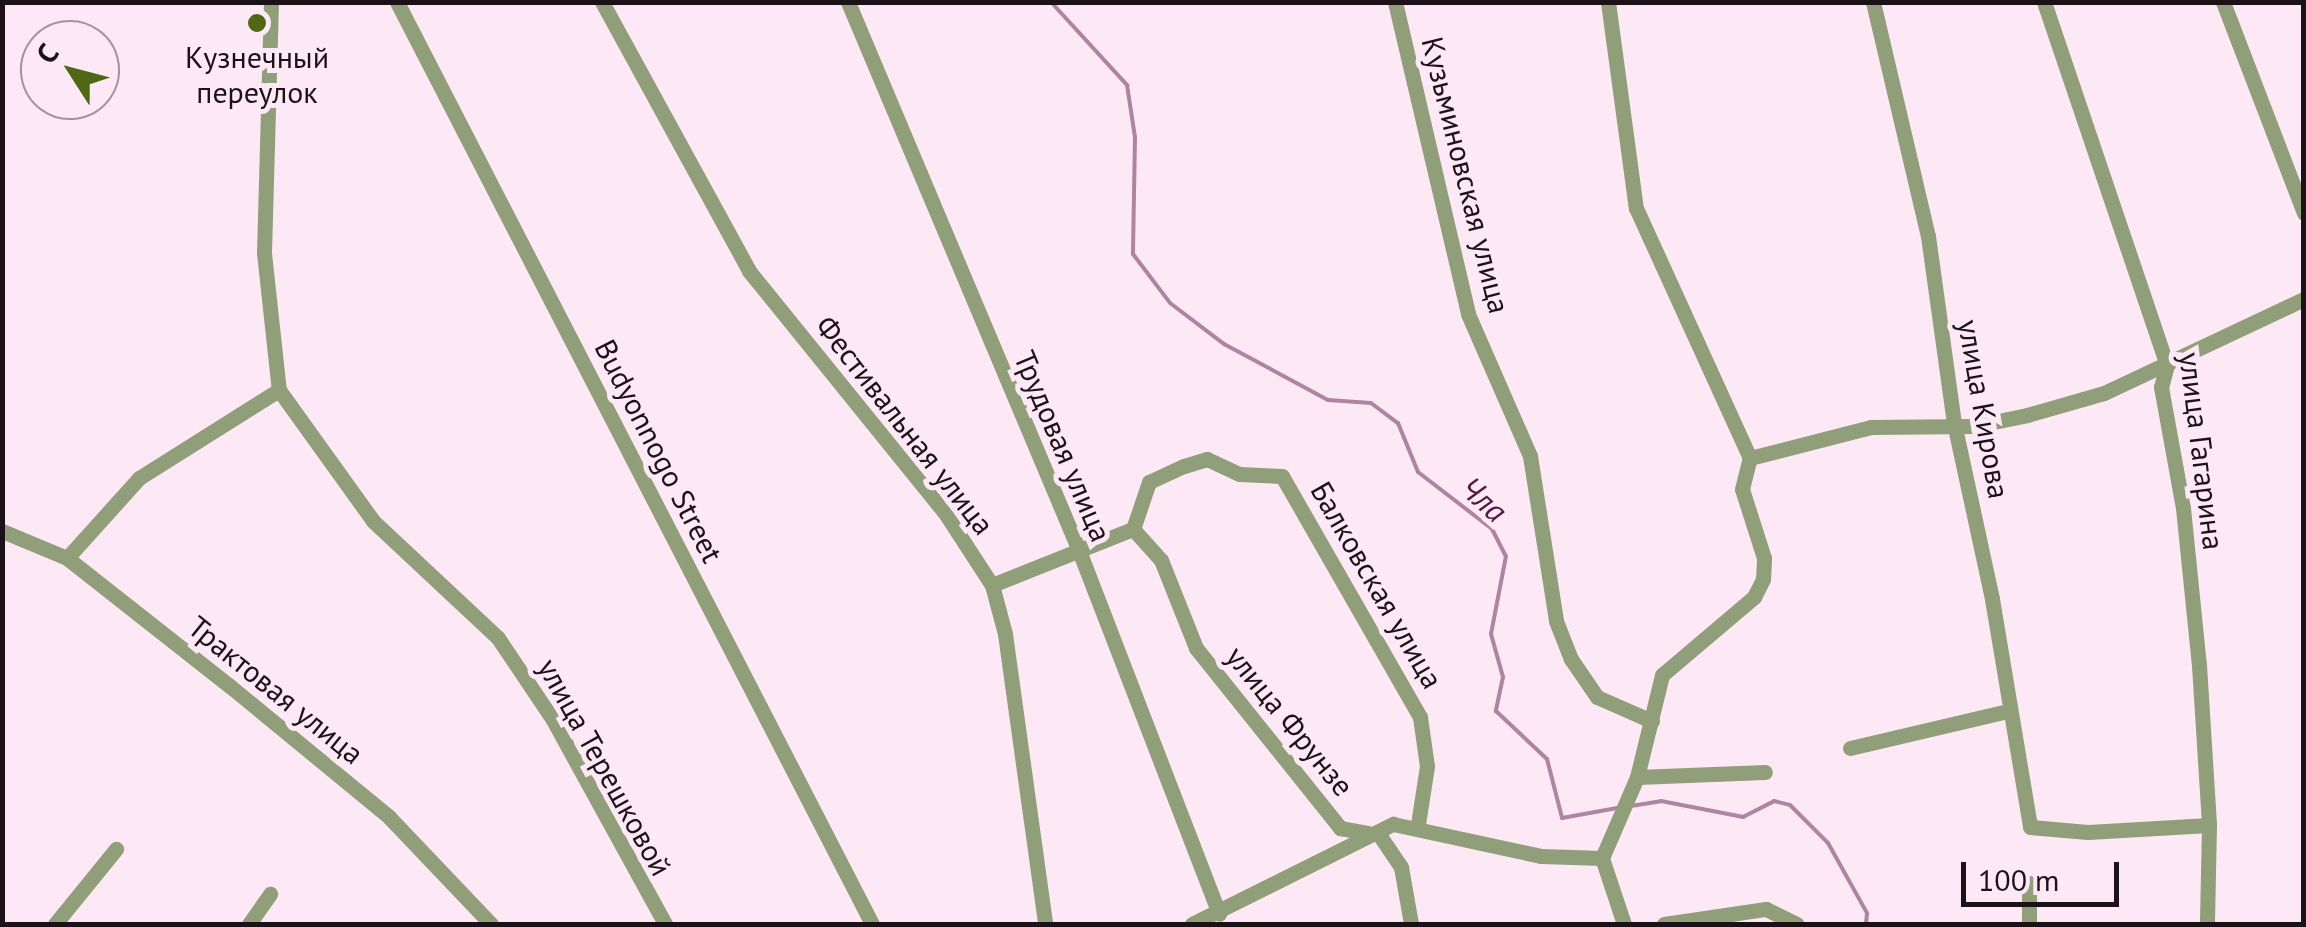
<!DOCTYPE html>
<meta charset="utf-8">
<style>
body{margin:0}
#map{position:relative;width:2306px;height:927px;overflow:hidden;background:#fde9f5;font-family:"PT Sans",sans-serif}
div>[style]{position:absolute}
.stream>*{height:4px;margin:-2px;padding:0 2px;transform-origin:2px;border-radius:2px;background:#af849e}
.minor>*{height:15px;margin:-7.5px;padding:0 7.5px;transform-origin:7.5px;border-radius:7.5px;background:#909e79}
.dots>*{width:28px;height:28px;translate:-50% -50%;box-sizing:border-box;border:5px solid #fde9f5;border-radius:50%}
span{translate:-50% -50%;white-space:nowrap;text-align:center;line-height:1.15;-webkit-text-stroke:10px #fde9f5;paint-order:stroke}
.poi-label{font-size:30px;color:#1d1118}
.street-label{font-size:30px;color:#1d1118}
.water-label{font-size:32px;color:#501b3f;font-style:italic}
.frame{position:absolute;inset:0;border:5px solid #1d1118;pointer-events:none}
.north{position:absolute;left:20px;top:20px;width:100px;height:100px;box-sizing:border-box;background:#fde9f5;border:2px solid #a3939d;border-radius:50%;rotate:306deg;font-size:28px;font-weight:700;line-height:40px;text-align:center;color:#1d1118}
.north::after{content:'';display:block;margin:auto;width:35px;height:45px;background:#506716;clip-path:polygon(50% 0,100% 100%,50% 72%,0 100%)}
.scale{position:absolute;left:1961px;top:862px;width:158px;height:45px;box-sizing:border-box;border:5px solid #1d1118;border-top:0;padding-left:12px;font-size:30px;line-height:35px;white-space:nowrap;color:#1d1118;-webkit-text-stroke:8px #fde9f5;paint-order:stroke}
</style>
<div id="map">
<div class="stream">
<i style="left:1051px;top:2px;width:113px;rotate:47.5deg"></i>
<i style="left:1127px;top:85px;width:53px;rotate:81.3deg"></i>
<i style="left:1135px;top:137px;width:117px;rotate:91deg"></i>
<i style="left:1133px;top:254px;width:61px;rotate:52.9deg"></i>
<i style="left:1170px;top:303px;width:68px;rotate:37.2deg"></i>
<i style="left:1224px;top:344px;width:118px;rotate:28.3deg"></i>
<i style="left:1328px;top:400px;width:43px;rotate:4deg"></i>
<i style="left:1371px;top:403px;width:34px;rotate:37deg"></i>
<i style="left:1398px;top:423px;width:53px;rotate:67.8deg"></i>
<i style="left:1418px;top:472px;width:93px;rotate:37.6deg"></i>
<i style="left:1492px;top:529px;width:30px;rotate:63deg"></i>
<i style="left:1506px;top:556px;width:79px;rotate:100.9deg"></i>
<i style="left:1491px;top:634px;width:45px;rotate:74.4deg"></i>
<i style="left:1503px;top:677px;width:35px;rotate:102deg"></i>
<i style="left:1496px;top:711px;width:70px;rotate:43.3deg"></i>
<i style="left:1547px;top:759px;width:61px;rotate:75.7deg"></i>
<i style="left:1562px;top:818px;width:56px;rotate:-10.3deg"></i>
<i style="left:1631px;top:806px;width:30px;rotate:-9deg"></i>
<i style="left:1661px;top:801px;width:84px;rotate:11deg"></i>
<i style="left:1743px;top:817px;width:35px;rotate:-27deg"></i>
<i style="left:1774px;top:801px;width:16px;rotate:14deg"></i>
<i style="left:1790px;top:805px;width:54px;rotate:45deg"></i>
<i style="left:1828px;top:843px;width:80px;rotate:60.9deg"></i>
<i style="left:1867px;top:913px;width:11px;rotate:95deg"></i>
</div>
<div class="minor">
<i style="left:271px;top:2px;width:251px;rotate:91.6deg"></i>
<i style="left:264px;top:253px;width:138px;rotate:83.8deg"></i>
<i style="left:279px;top:390px;width:161px;rotate:54.3deg"></i>
<i style="left:373px;top:521px;width:171px;rotate:43.1deg"></i>
<i style="left:498px;top:638px;width:99px;rotate:56.1deg"></i>
<i style="left:553px;top:720px;width:233px;rotate:61.2deg"></i>
<i style="left:397px;top:2px;width:1037px;rotate:62.74deg"></i>
<i style="left:602px;top:2px;width:307px;rotate:61.3deg"></i>
<i style="left:749px;top:271px;width:311px;rotate:51deg"></i>
<i style="left:945px;top:513px;width:86px;rotate:56.9deg"></i>
<i style="left:992px;top:585px;width:51px;rotate:75.1deg"></i>
<i style="left:1005px;top:634px;width:293px;rotate:82.1deg"></i>
<i style="left:848px;top:2px;width:592px;rotate:67.16deg"></i>
<i style="left:1078px;top:548px;width:392px;rotate:68.9deg"></i>
<i style="left:1395px;top:2px;width:320px;rotate:76.8deg"></i>
<i style="left:1468px;top:314px;width:155px;rotate:66.4deg"></i>
<i style="left:1530px;top:456px;width:167px;rotate:81deg"></i>
<i style="left:1556px;top:621px;width:41px;rotate:68.5deg"></i>
<i style="left:1571px;top:659px;width:46px;rotate:55.6deg"></i>
<i style="left:1597px;top:697px;width:60px;rotate:23.6deg"></i>
<i style="left:1608px;top:2px;width:208px;rotate:82.3deg"></i>
<i style="left:1636px;top:208px;width:275px;rotate:65.5deg"></i>
<i style="left:1873px;top:2px;width:240px;rotate:76.8deg"></i>
<i style="left:1928px;top:236px;width:189px;rotate:82.1deg"></i>
<i style="left:1954px;top:423px;width:180px;rotate:77.8deg"></i>
<i style="left:1992px;top:599px;width:231px;rotate:80.5deg"></i>
<i style="left:2030px;top:827px;width:58px;rotate:4.9deg"></i>
<i style="left:2088px;top:832px;width:121px;rotate:-3.3deg"></i>
<i style="left:2044px;top:2px;width:383px;rotate:71.3deg"></i>
<i style="left:2167px;top:365px;width:23px;rotate:105deg"></i>
<i style="left:2161px;top:387px;width:123px;rotate:79.7deg"></i>
<i style="left:2183px;top:508px;width:158px;rotate:84.2deg"></i>
<i style="left:2199px;top:665px;width:160px;rotate:86.4deg"></i>
<i style="left:2209px;top:825px;width:99px;rotate:91.2deg"></i>
<i style="left:2223px;top:2px;width:226px;rotate:69deg"></i>
<i style="left:1133px;top:529px;width:42px;rotate:47.9deg"></i>
<i style="left:1161px;top:560px;width:95px;rotate:68.3deg"></i>
<i style="left:1196px;top:648px;width:231px;rotate:51.3deg"></i>
<i style="left:1340px;top:828px;width:29px;rotate:10deg"></i>
<i style="left:2px;top:531px;width:70px;rotate:22.6deg"></i>
<i style="left:67px;top:558px;width:209px;rotate:38.2deg"></i>
<i style="left:231px;top:687px;width:205px;rotate:39.4deg"></i>
<i style="left:389px;top:817px;width:148px;rotate:46.4deg"></i>
<i style="left:67px;top:558px;width:108px;rotate:-48deg"></i>
<i style="left:139px;top:478px;width:165px;rotate:-32.2deg"></i>
<i style="left:992px;top:585px;width:152px;rotate:-21.7deg"></i>
<i style="left:1133px;top:529px;width:50px;rotate:-71.2deg"></i>
<i style="left:1149px;top:482px;width:38px;rotate:-25deg"></i>
<i style="left:1184px;top:466px;width:24px;rotate:-17deg"></i>
<i style="left:1207px;top:459px;width:35px;rotate:25deg"></i>
<i style="left:1239px;top:474px;width:43px;rotate:2.7deg"></i>
<i style="left:1282px;top:476px;width:278px;rotate:60.2deg"></i>
<i style="left:1420px;top:717px;width:49px;rotate:81.9deg"></i>
<i style="left:1427px;top:766px;width:59px;rotate:98.8deg"></i>
<i style="left:1850px;top:748px;width:162px;rotate:-13.2deg"></i>
<i style="left:1637px;top:777px;width:128px;rotate:-2.2deg"></i>
<i style="left:1378px;top:833px;width:41px;rotate:55.9deg"></i>
<i style="left:1401px;top:867px;width:58px;rotate:80deg"></i>
<i style="left:1602px;top:858px;width:88px;rotate:-66.6deg"></i>
<i style="left:1637px;top:777px;width:105px;rotate:-76.2deg"></i>
<i style="left:1662px;top:675px;width:121px;rotate:-40.3deg"></i>
<i style="left:1754px;top:597px;width:20px;rotate:-63deg"></i>
<i style="left:1763px;top:579px;width:21px;rotate:-87deg"></i>
<i style="left:1764px;top:558px;width:72px;rotate:-107.7deg"></i>
<i style="left:1742px;top:489px;width:32px;rotate:-76deg"></i>
<i style="left:1750px;top:458px;width:125px;rotate:-14.4deg"></i>
<i style="left:1871px;top:427px;width:103px;rotate:-0.6deg"></i>
<i style="left:1974px;top:426px;width:54px;rotate:-11.7deg"></i>
<i style="left:2027px;top:415px;width:80px;rotate:-15.9deg"></i>
<i style="left:2104px;top:393px;width:221px;rotate:-25.2deg"></i>
<i style="left:1602px;top:858px;width:70px;rotate:71.6deg"></i>
<i style="left:55px;top:924px;width:97px;rotate:-50.9deg"></i>
<i style="left:249px;top:924px;width:37px;rotate:-55deg"></i>
<i style="left:1192px;top:924px;width:225px;rotate:-26.5deg"></i>
<i style="left:1393px;top:824px;width:151px;rotate:12.2deg"></i>
<i style="left:1541px;top:856px;width:61px;rotate:1.9deg"></i>
<i style="left:1664px;top:924px;width:103px;rotate:-8.4deg"></i>
<i style="left:1766px;top:909px;width:34px;rotate:26deg"></i>
<i style="left:2029px;top:924px;width:41px;rotate:-90deg"></i>
</div>
<div class="dots">
<i style="left:257px;top:23px;background:#506716"></i>
</div>
<div class="poi-label">
<span style="left:257px;top:74px">Кузнечный<br>переулок</span>
</div>
<div class="street-label">
<span style="left:1466px;top:175px;rotate:76deg">Кузьминовская улица</span>
<span style="left:1984px;top:409px;rotate:80deg">улица Кирова</span>
<span style="left:905px;top:425px;rotate:52deg">Фестивальная улица</span>
<span style="left:1063px;top:446px;rotate:67deg">Трудовая улица</span>
<span style="left:659px;top:451px;rotate:63deg">Budyonnogo Street</span>
<span style="left:2202px;top:451px;rotate:83deg">улица Гагарина</span>
<span style="left:1377px;top:585px;rotate:60deg">Балковская улица</span>
<span style="left:276px;top:690px;rotate:39deg">Трактовая улица</span>
<span style="left:1290px;top:721px;rotate:51deg">улица Фрунзе</span>
<span style="left:605px;top:767px;rotate:61deg">улица Терешковой</span>
</div>
<div class="water-label">
<span style="left:1484px;top:499px;rotate:42deg">Чла</span>
</div>
<div class="frame"></div>
<div class="north">С</div>
<div class="scale">100 m</div>
</div>
